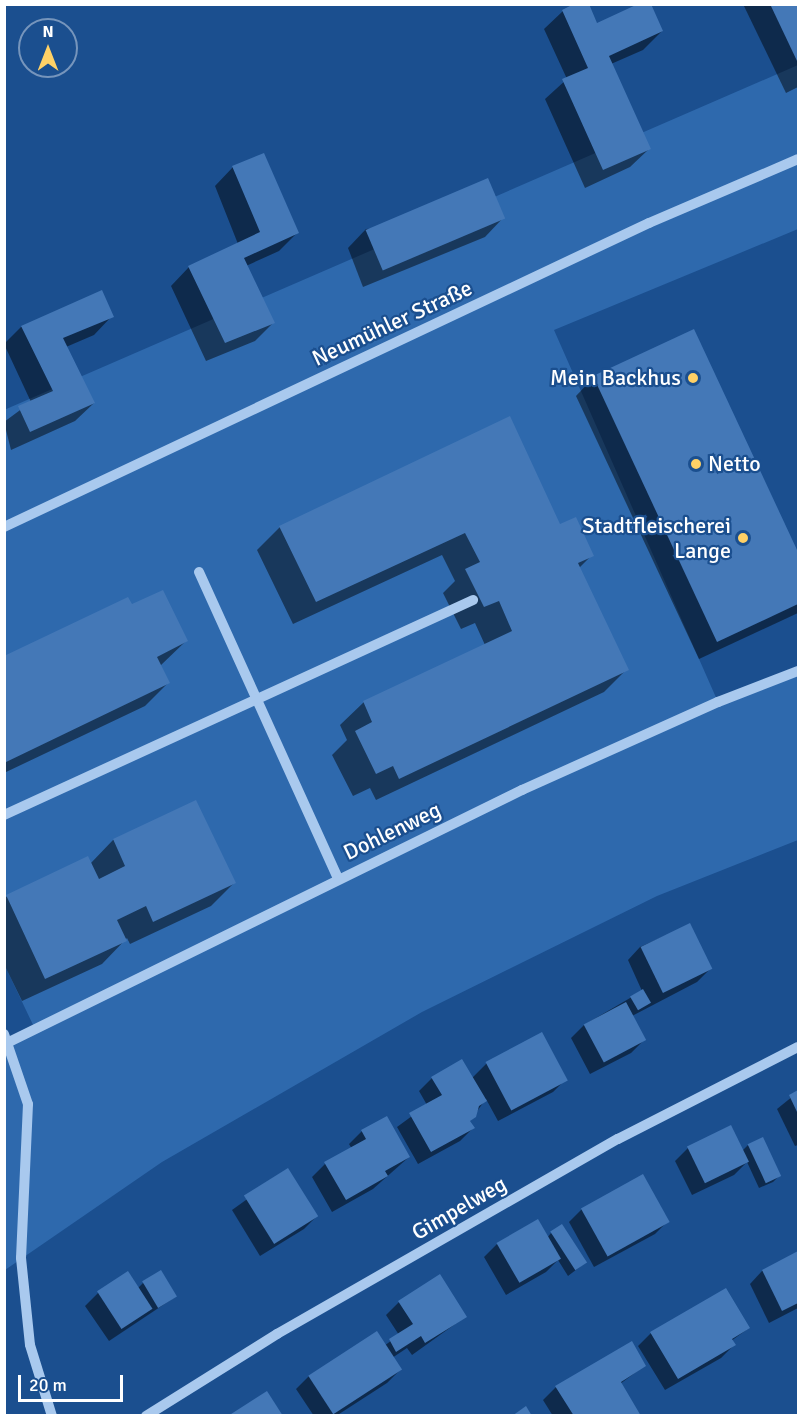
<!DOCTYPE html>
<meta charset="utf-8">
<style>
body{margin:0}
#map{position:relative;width:803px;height:1420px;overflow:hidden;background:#1b4f8f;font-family:Signika,sans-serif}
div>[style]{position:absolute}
.green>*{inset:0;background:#2e69ad}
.shadow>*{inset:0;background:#0007}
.building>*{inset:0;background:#4478b7;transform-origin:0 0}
.minor>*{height:10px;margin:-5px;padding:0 5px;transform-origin:5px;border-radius:5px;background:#a9c9ee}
.dots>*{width:16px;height:16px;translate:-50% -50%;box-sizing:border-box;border:3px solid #1b4f8f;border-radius:50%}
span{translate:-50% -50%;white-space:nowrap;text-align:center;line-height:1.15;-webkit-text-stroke:4.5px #1b4f8f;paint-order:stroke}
.street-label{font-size:22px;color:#fff}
.poi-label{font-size:22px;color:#fff}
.right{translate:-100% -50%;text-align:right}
.left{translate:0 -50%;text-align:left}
.frame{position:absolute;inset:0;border:6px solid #fff;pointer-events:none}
.north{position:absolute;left:18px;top:18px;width:60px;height:60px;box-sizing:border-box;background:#1b4f8f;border:2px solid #7695bc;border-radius:50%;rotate:0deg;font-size:16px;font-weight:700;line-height:24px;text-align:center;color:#fff}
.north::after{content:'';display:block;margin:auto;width:21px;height:27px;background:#ffd166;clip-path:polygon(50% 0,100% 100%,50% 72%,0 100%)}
.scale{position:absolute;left:18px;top:1375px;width:105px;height:27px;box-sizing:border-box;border:3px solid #fff;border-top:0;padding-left:8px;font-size:18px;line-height:21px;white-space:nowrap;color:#fff;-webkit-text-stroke:4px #1b4f8f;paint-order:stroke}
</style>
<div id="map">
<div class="green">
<i style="clip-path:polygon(798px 65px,798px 229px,554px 330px,718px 702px,798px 671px,798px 840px,657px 896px,422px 1012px,162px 1162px,5px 1270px,5px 1032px,10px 1042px,35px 1029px,4px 964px,4px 410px)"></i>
</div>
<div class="shadow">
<i style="clip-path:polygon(743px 4px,798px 4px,798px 87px,786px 93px)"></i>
<i style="clip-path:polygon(563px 11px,596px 25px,662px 31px,643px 50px,611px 64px,649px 149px,630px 167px,585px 188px,545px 99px,567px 79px,544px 29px)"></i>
<i style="clip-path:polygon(233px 167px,297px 233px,279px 251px,246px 266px,273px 323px,255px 341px,206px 361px,171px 286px,189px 267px,238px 244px,215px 186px)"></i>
<i style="clip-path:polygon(503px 218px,485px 237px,363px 287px,348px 248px,366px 229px)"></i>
<i style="clip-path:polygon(101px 292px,112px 316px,94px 335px,66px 347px,94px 403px,75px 421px,11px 450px,4px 422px,31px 402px,4px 344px,21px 327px)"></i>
<i style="clip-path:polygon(694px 331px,798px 555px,798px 613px,699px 659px,576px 396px,594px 377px)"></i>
<i style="clip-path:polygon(559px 526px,592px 555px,579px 568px,627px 669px,604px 692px,376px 800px,370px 788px,353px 796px,332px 755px,347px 740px,340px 725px,364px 702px,485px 645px,475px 623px,461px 629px,443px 593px,455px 581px,442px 555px,293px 624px,257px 550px,280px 527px)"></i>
<i style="clip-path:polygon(186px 641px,160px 666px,168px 683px,145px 706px,4px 773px,4px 658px)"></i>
<i style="clip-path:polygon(196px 802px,234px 883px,211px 906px,130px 944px,127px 938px,102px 964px,22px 1001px,4px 964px,4px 898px,87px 858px,90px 864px,113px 840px)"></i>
<i style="clip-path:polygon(689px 925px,710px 969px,697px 982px,632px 1016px,644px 1040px,631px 1053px,590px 1074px,571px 1038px,584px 1025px,642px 991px,628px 960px,640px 947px)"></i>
<i style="clip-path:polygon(487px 1063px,566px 1079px,553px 1092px,498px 1121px,486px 1099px,469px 1122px,473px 1128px,460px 1141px,418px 1164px,397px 1127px,427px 1105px,419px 1091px,432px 1078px,472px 1078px)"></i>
<i style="clip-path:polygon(798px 1092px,798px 1145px,795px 1146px,777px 1109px)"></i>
<i style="clip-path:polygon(362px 1131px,409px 1157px,373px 1189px,332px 1212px,312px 1177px,325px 1164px,352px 1149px,349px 1144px)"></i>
<i style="clip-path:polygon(748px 1145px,779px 1176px,773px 1182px,759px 1188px,747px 1162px,734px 1175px,692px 1195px,675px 1161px,688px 1148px,742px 1151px)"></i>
<i style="clip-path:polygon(288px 1170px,317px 1216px,304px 1229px,260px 1256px,232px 1210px)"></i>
<i style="clip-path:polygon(582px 1209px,668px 1221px,655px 1234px,594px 1267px,569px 1222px)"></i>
<i style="clip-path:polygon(551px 1233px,585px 1263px,568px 1276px,558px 1260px,546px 1272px,506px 1295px,484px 1257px,497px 1244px,547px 1238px)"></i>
<i style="clip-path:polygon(798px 1253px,798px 1308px,769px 1323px,750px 1284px,762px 1271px)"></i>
<i style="clip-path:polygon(143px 1283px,175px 1297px,109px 1341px,85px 1306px,98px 1293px,138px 1288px)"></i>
<i style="clip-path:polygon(399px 1302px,465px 1317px,412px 1355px,407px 1348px,392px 1358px,400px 1370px,387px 1383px,336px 1416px,314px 1416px,296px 1389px,309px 1376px,384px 1346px,399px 1335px,386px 1315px)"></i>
<i style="clip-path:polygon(749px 1328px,731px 1341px,734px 1345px,721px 1358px,665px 1390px,638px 1346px,651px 1333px)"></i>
<i style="clip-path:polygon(631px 1343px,644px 1366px,620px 1384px,639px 1416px,553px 1416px,543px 1400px,556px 1387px)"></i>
</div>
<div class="building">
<i style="clip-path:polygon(574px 4px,589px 4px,597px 23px,638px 4px,651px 4px,663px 31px,609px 56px,651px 149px,603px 170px,562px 79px,588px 68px,562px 10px)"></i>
<i style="clip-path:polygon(770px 4px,798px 4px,798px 63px)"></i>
<i style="clip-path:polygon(264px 153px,299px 233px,244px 258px,275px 323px,225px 343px,188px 266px,260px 232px,232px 166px)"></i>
<i style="left:488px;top:178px;width:44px;height:133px;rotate:67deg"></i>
<i style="clip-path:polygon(102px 290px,114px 317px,63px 338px,95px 403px,30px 432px,18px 406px,53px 391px,21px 326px)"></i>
<i style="clip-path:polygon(694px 329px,798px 552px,798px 604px,717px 642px,593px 376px)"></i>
<i style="clip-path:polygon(510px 416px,560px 524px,576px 517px,594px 556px,578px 563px,629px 670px,399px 779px,393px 766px,376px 774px,355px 731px,372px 722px,363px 701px,512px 631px,499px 601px,484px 607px,465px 569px,480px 562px,465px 533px,316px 602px,279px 526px)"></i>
<i style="clip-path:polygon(163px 590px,188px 641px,157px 657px,170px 683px,4px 763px,4px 656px,128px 597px,132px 604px)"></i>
<i style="clip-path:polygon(196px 800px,236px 883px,153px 922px,146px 906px,117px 920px,127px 941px,45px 979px,6px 895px,88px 856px,99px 879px,125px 866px,113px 839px)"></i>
<i style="left:690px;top:923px;width:51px;height:55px;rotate:64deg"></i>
<i style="left:643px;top:989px;width:16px;height:15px;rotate:60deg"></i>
<i style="left:626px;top:1002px;width:43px;height:48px;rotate:62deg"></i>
<i style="left:542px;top:1032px;width:55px;height:64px;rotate:62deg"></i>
<i style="clip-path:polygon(462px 1059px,487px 1101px,479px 1106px,476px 1117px,470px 1121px,475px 1128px,431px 1152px,409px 1113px,442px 1095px,431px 1077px)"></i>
<i style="clip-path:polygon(798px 1090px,798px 1114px,789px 1095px)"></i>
<i style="clip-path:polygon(387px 1116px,410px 1157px,385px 1171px,388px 1176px,346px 1200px,324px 1162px,366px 1139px,361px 1130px)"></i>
<i style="left:731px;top:1125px;width:41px;height:49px;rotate:64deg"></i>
<i style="left:763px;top:1137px;width:43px;height:17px;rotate:65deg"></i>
<i style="left:288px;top:1168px;width:57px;height:52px;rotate:58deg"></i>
<i style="left:643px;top:1174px;width:55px;height:71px;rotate:61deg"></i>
<i style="left:538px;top:1219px;width:46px;height:48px;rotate:60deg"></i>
<i style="left:562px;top:1224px;width:46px;height:14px;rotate:57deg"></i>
<i style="clip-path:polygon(798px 1251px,798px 1303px,782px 1311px,762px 1270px)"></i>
<i style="left:161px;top:1270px;width:31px;height:22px;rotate:59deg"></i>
<i style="left:128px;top:1271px;width:45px;height:37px;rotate:57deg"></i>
<i style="clip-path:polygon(440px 1274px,467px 1317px,425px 1343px,421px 1336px,396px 1352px,389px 1339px,413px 1324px,398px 1301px)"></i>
<i style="clip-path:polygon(726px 1288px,750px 1328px,732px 1339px,736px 1345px,678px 1379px,650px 1332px)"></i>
<i style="left:377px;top:1331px;width:46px;height:82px;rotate:57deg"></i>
<i style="clip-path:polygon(632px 1341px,646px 1366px,621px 1382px,641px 1416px,574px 1416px,555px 1386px)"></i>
<i style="clip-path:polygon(267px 1391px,283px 1416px,228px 1416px)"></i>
<i style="clip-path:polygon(526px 1406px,532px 1416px,512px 1416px)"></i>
</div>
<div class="minor">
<i style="left:4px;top:527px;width:713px;rotate:-25.24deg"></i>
<i style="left:649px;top:223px;width:162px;rotate:-23.2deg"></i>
<i style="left:199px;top:572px;width:337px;rotate:65.6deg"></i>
<i style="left:4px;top:815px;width:516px;rotate:-24.63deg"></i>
<i style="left:4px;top:1034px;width:74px;rotate:71.1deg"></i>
<i style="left:28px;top:1104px;width:154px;rotate:92.6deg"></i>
<i style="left:21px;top:1258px;width:87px;rotate:84.1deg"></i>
<i style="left:30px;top:1345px;width:74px;rotate:72.8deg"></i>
<i style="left:9px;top:1042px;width:572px;rotate:-26.16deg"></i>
<i style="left:522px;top:790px;width:215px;rotate:-24.2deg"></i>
<i style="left:718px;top:702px;width:86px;rotate:-21.2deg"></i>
<i style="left:146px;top:1416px;width:155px;rotate:-32deg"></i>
<i style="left:277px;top:1334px;width:393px;rotate:-29.8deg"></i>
<i style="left:618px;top:1139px;width:202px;rotate:-27.1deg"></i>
</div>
<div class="dots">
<i style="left:693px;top:378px;background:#ffd166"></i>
<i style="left:696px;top:464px;background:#ffd166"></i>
<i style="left:743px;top:538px;background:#ffd166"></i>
</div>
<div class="street-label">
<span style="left:392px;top:323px;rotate:-25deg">Neumühler Straße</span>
<span style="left:392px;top:831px;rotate:-26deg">Dohlenweg</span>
<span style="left:459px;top:1208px;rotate:-30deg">Gimpelweg</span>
</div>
<div class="poi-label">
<span class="right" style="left:681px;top:378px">Mein Backhus</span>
<span class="left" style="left:708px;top:464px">Netto</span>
<span class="right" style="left:731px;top:538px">Stadtfleischerei<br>Lange</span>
</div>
<div class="frame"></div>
<div class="north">N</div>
<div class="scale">20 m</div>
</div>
